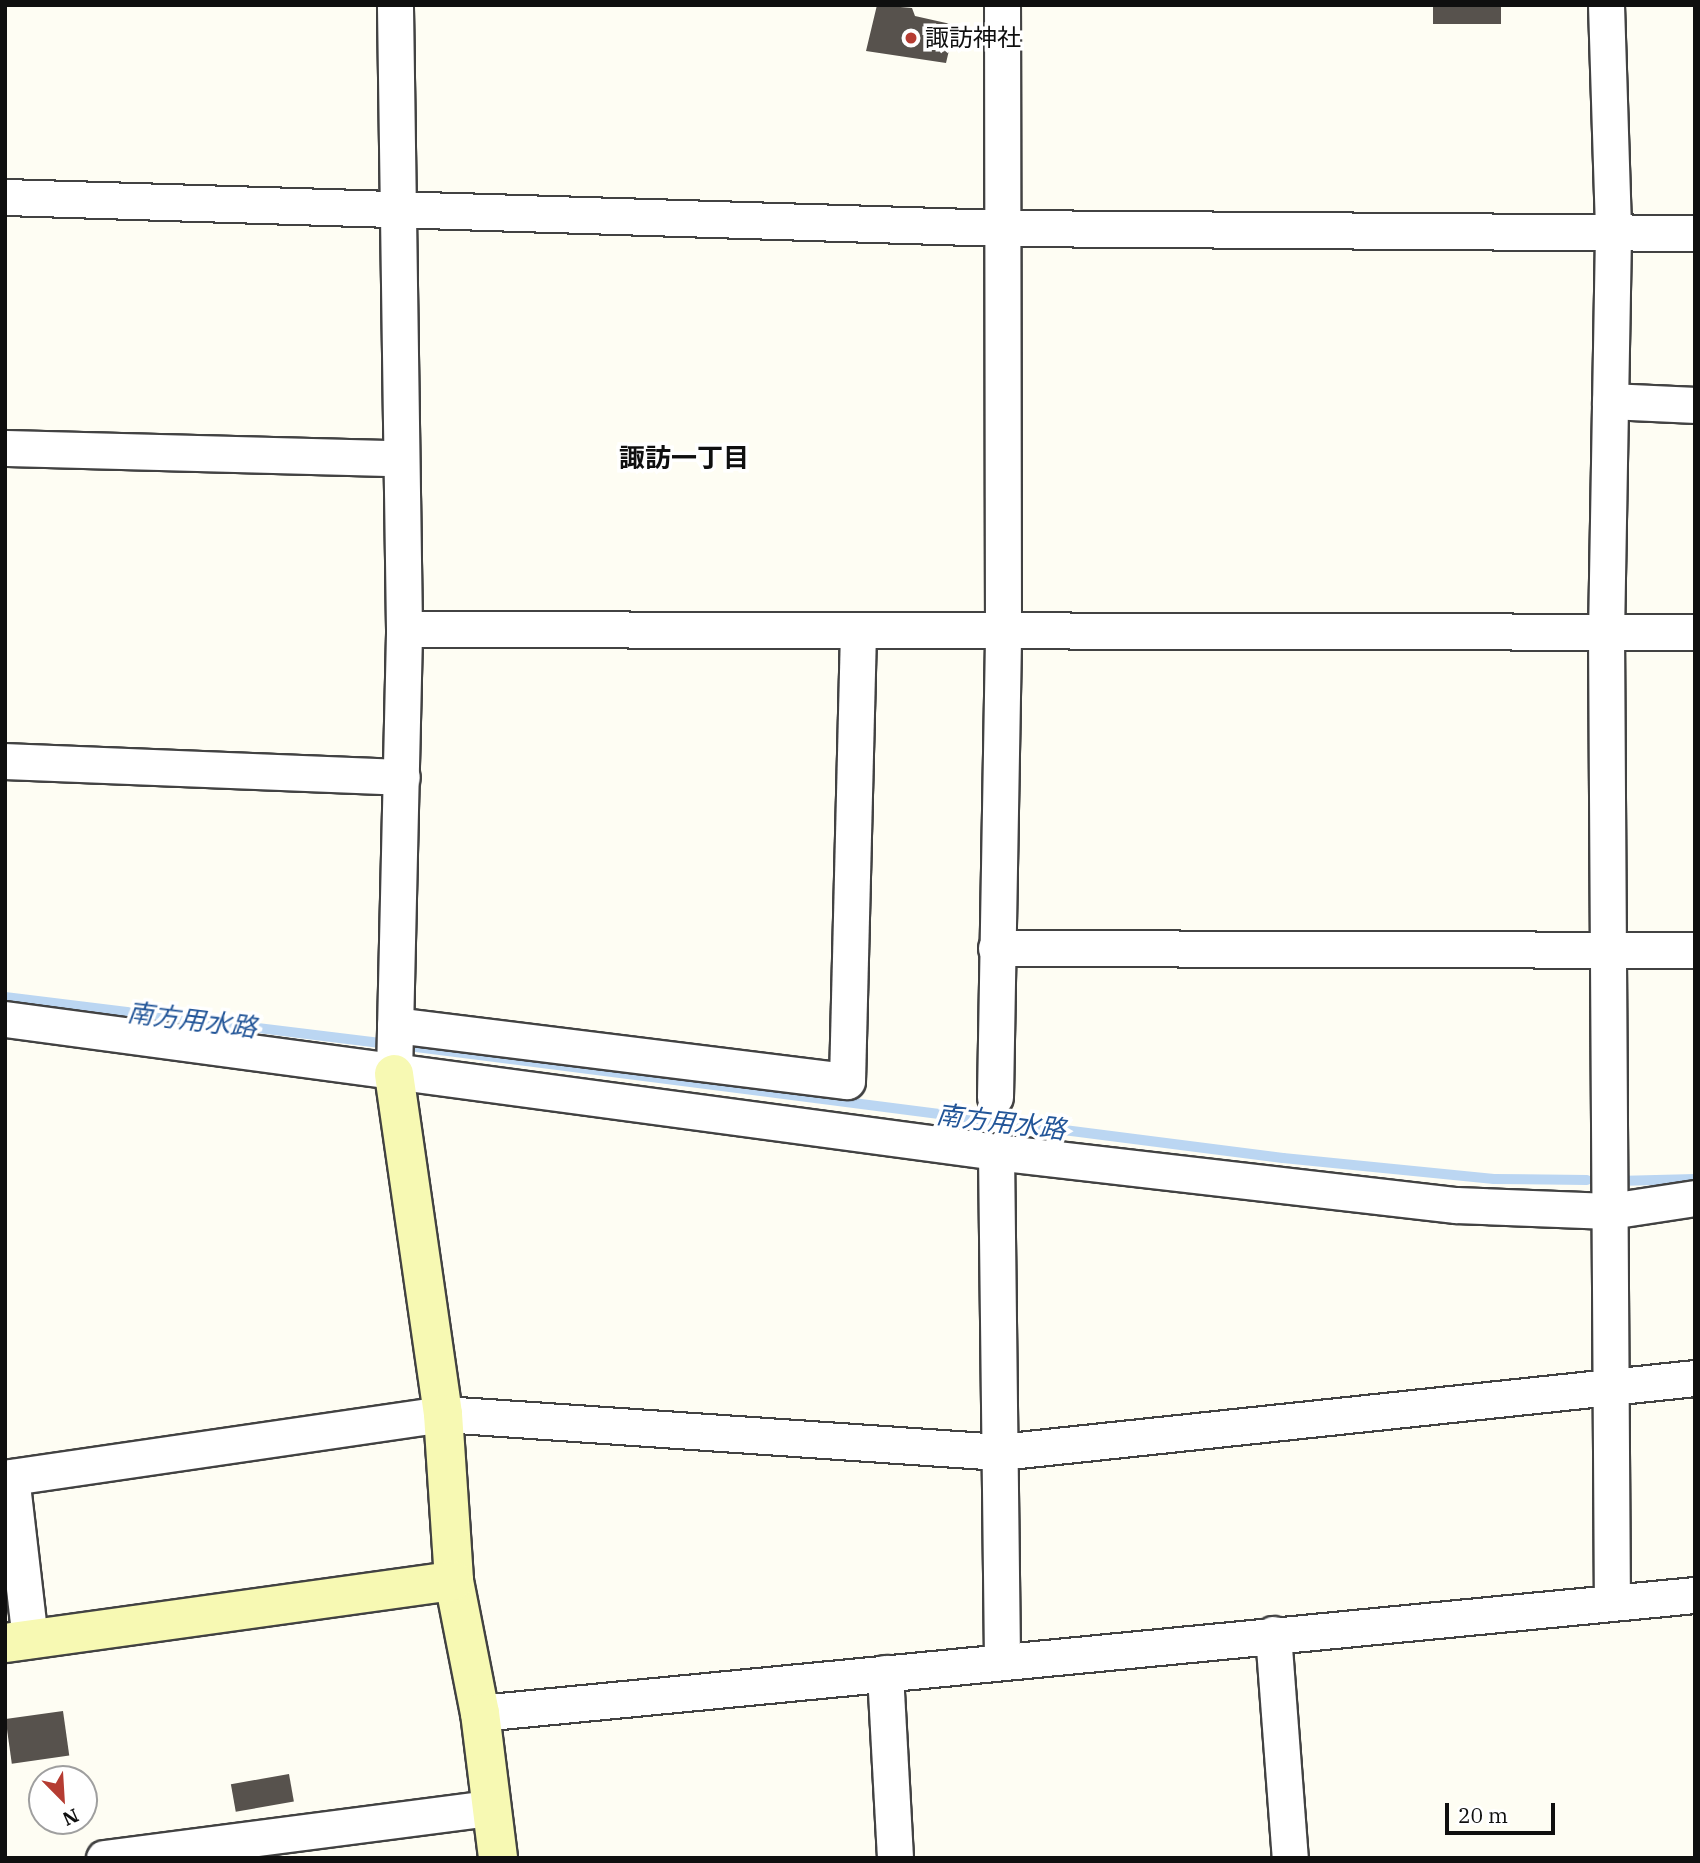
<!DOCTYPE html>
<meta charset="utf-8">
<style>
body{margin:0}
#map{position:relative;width:1700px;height:1863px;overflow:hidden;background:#fefdf3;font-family:"IBM Plex Serif","Noto Sans JP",serif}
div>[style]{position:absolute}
.stream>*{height:10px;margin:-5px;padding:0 5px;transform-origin:5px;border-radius:5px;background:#bbd6f2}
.building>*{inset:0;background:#57524d;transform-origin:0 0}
.roads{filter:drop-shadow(2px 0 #424242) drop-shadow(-2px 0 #424242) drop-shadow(0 2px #424242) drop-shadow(0 -2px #424242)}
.street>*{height:35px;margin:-17.5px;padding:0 17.5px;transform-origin:17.5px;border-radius:17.5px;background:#fff}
.secondary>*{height:38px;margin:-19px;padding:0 19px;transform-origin:19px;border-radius:19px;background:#f7f9b3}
.dots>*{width:19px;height:19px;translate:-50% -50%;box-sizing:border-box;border:4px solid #fff;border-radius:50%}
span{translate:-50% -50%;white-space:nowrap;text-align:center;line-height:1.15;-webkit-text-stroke:7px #fff;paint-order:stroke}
.poi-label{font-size:24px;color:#0f0f0f}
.left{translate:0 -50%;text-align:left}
.neighbourhood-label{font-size:26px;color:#0f0f0f;font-weight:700}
.water-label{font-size:26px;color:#225598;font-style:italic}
.frame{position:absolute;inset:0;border:7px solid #0f0f0f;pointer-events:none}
.north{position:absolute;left:28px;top:1765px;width:70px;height:70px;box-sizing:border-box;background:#fff;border:2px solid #9f9f9f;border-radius:50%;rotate:156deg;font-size:19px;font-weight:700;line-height:28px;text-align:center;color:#0f0f0f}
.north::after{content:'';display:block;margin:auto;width:24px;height:32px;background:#b53c32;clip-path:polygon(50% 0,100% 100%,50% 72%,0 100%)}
.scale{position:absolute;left:1445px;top:1803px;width:110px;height:32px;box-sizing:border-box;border:4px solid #0f0f0f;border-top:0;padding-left:9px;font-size:21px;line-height:24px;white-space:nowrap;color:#0f0f0f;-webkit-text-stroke:5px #fff;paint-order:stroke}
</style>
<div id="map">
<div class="stream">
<i style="left:5px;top:997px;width:376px;rotate:7deg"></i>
<i style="left:416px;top:1047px;width:874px;rotate:7.3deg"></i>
<i style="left:1283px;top:1158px;width:212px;rotate:5.7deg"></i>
<i style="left:1494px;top:1179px;width:93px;rotate:0.6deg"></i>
<i style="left:1617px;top:1181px;width:78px;rotate:-1.5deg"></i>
</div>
<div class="building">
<i style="clip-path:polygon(877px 5px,912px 8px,915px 16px,955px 25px,946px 63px,866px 51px)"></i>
<i style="left:1433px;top:5px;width:68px;height:19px"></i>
<i style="left:63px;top:1711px;width:45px;height:58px;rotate:82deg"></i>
<i style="left:289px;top:1774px;width:28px;height:59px;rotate:80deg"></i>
</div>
<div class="roads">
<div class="street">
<i style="left:1606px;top:5px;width:229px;rotate:88.2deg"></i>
<i style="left:1613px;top:234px;width:398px;rotate:91deg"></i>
<i style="left:1606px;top:632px;width:969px;rotate:89.65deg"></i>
<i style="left:5px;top:197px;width:997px;rotate:1.78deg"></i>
<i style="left:1002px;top:228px;width:693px;rotate:0.41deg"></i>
<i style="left:1610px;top:401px;width:85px;rotate:2.7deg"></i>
<i style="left:5px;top:448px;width:393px;rotate:1.5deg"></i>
<i style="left:404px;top:629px;width:1291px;rotate:0.13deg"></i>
<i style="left:5px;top:761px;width:397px;rotate:2.3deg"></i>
<i style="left:996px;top:948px;width:699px;rotate:0.16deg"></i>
<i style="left:5px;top:1019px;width:1000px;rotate:7.64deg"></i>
<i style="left:996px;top:1152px;width:463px;rotate:6.6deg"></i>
<i style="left:1456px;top:1205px;width:154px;rotate:2.2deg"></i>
<i style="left:1610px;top:1211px;width:86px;rotate:-8.7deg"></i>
<i style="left:395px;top:1025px;width:455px;rotate:7.1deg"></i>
<i style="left:847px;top:1081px;width:451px;rotate:-88.6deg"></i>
<i style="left:394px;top:1074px;width:445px;rotate:-88.7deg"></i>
<i style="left:404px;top:629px;width:624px;rotate:-90.83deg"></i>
<i style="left:995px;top:1097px;width:467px;rotate:-89deg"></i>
<i style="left:1003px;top:630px;width:625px;rotate:-90.09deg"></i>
<i style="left:996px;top:1152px;width:509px;rotate:89.32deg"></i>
<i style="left:1273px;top:1634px;width:225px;rotate:85.7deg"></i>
<i style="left:30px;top:1640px;width:164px;rotate:-96.6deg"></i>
<i style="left:11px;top:1477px;width:437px;rotate:-8.3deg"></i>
<i style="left:443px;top:1414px;width:558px;rotate:3.9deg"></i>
<i style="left:1000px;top:1452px;width:699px;rotate:-6.08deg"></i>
<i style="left:885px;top:1673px;width:185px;rotate:86.9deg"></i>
<i style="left:480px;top:1713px;width:1221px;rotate:-5.55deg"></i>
<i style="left:104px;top:1858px;width:389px;rotate:-7.4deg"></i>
</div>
<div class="secondary">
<i style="left:394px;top:1074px;width:344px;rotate:81.8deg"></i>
<i style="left:443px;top:1414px;width:167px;rotate:86.2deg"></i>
<i style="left:454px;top:1581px;width:135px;rotate:78.9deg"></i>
<i style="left:480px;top:1713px;width:146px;rotate:82.9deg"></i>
<i style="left:5px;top:1643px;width:453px;rotate:-7.9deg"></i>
</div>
</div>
<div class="dots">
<i style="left:911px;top:38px;background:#b53c32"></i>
</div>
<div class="poi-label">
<span class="left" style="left:925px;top:38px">諏訪神社</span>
</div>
<div class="neighbourhood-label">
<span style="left:684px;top:458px">諏訪一丁目</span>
</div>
<div class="water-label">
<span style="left:192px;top:1020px;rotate:7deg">南方用水路</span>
<span style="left:1001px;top:1122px;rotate:7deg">南方用水路</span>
</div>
<div class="frame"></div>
<div class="north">N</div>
<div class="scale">20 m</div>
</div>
